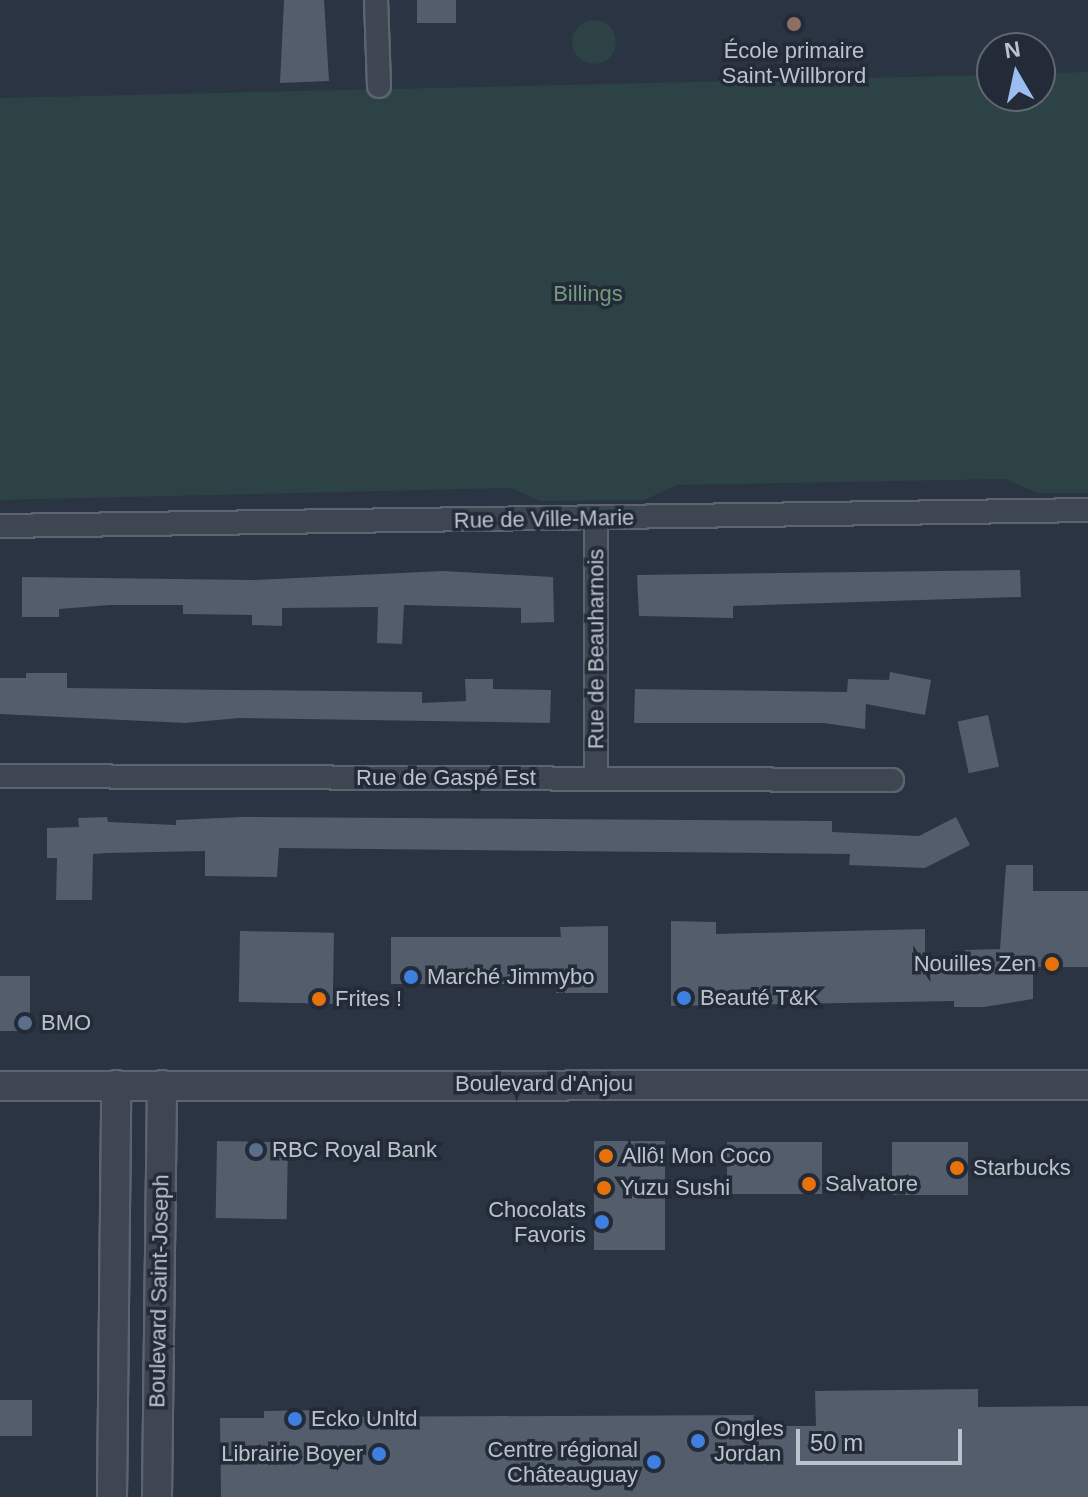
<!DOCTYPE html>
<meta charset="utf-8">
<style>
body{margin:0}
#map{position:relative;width:1088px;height:1497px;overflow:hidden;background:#2a3442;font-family:Arial,sans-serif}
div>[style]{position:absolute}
.green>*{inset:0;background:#2d4244}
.round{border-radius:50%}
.building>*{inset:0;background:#535d6c;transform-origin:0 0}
.roads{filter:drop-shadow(2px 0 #5c646f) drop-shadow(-2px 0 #5c646f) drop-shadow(0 2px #5c646f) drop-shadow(0 -2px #5c646f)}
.minor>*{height:22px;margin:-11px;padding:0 11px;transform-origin:11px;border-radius:11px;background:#3e4651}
.tertiary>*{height:28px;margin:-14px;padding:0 14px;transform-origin:14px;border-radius:14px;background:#3e4651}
.dots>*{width:22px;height:22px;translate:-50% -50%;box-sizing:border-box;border:4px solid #222b37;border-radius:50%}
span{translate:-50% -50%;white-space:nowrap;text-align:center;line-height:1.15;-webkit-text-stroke:7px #222b37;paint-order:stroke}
.poi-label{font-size:22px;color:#bbc2cb}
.right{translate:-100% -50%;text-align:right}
.left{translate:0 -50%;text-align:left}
.park-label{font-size:22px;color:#749a7c}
.street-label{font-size:22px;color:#bbc2cb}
.north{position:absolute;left:976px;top:32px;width:80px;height:80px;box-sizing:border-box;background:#222b37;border:2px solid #5f6772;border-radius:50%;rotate:351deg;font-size:22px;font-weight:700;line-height:32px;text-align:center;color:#bbc2cb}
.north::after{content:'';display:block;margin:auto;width:28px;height:36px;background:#9bbdf0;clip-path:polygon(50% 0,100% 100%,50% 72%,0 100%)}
.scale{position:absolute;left:796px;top:1429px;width:166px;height:36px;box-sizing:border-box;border:4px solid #bbc2cb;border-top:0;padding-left:10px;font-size:24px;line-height:28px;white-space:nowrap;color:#bbc2cb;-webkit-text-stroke:6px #222b37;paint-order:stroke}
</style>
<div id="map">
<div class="green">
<i class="round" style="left:572px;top:20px;width:44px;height:44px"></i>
<i style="clip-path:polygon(1088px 72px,1088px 493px,1038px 493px,1005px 479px,677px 485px,644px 500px,540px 501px,511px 488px,0 500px,0 98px,992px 75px,992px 96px,1040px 96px,1040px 73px)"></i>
</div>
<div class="building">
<i style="clip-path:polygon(284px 0,324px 0,329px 81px,280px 83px)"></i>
<i style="left:417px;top:0;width:39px;height:23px"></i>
<i style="clip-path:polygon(1020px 570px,1021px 597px,733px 606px,733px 618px,639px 616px,637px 575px)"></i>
<i style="clip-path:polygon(443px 571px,553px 577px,554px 622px,521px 623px,521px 608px,404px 605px,402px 644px,377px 643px,378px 607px,282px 608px,282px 626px,252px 625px,252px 615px,183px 614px,183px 605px,110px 605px,59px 609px,59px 617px,22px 617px,22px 577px,252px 580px)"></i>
<i style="clip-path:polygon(890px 672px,931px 680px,925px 715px,866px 704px,865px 729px,824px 723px,634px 723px,635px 689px,847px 692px,848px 679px,889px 680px)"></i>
<i style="clip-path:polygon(26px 673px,67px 673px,67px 688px,422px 692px,422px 703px,466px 701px,465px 679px,493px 679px,493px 689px,551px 690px,550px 723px,239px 718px,185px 723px,0 714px,0 678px,26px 678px)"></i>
<i style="left:988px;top:715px;width:53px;height:31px;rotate:78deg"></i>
<i style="clip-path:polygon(107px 817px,108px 822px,176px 825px,176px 820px,242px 817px,832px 821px,832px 832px,919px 836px,956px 817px,970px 845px,925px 868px,849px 865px,850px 854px,279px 848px,277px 877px,205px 876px,205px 851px,108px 853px,93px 854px,92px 900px,56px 900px,57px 858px,47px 858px,47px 828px,79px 827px,78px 818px)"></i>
<i style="clip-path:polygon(1006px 865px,1033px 865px,1033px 891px,1088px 891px,1088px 967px,1033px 967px,1033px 999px,984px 1007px,954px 1007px,954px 1001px,671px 1006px,671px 921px,716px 922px,716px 934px,925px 929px,925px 958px,965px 958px,965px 950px,1000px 949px)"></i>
<i style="clip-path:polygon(608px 926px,608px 993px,556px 993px,556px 984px,391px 984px,391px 937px,561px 937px,560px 927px)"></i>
<i style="left:240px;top:931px;width:94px;height:71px;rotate:1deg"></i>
<i style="left:0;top:976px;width:30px;height:55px"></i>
<i style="left:217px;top:1141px;width:71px;height:77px;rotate:1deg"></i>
<i style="left:594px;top:1141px;width:71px;height:109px"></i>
<i style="left:727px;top:1142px;width:95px;height:52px"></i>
<i style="left:968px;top:1142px;width:53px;height:76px;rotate:90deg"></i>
<i style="clip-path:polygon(978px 1389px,978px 1407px,1088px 1406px,1088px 1497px,221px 1497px,220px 1418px,264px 1418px,264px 1411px,318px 1410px,318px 1417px,754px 1415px,754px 1426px,816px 1426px,815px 1391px)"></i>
<i style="left:0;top:1400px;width:32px;height:36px"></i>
</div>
<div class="roads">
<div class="minor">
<i style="left:376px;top:0;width:86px;rotate:88deg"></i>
<i style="left:596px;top:519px;width:260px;rotate:90deg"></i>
<i style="left:0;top:526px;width:1088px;rotate:-0.84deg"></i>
<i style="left:0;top:776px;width:892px;rotate:0.26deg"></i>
</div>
<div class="tertiary">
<i style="left:0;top:1086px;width:1088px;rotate:-0.05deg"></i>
<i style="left:112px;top:1497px;width:412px;rotate:-89.4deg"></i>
<i style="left:157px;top:1497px;width:412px;rotate:-89.3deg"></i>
</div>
</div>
<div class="dots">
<i style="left:794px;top:24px;background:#8d6e63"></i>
<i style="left:1052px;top:964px;background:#e8710a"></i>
<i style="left:411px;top:977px;background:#3f7fe0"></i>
<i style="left:684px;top:998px;background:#3f7fe0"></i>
<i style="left:319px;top:999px;background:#e8710a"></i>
<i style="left:25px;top:1023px;background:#5c6f8a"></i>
<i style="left:256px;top:1150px;background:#5c6f8a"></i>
<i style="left:606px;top:1156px;background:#e8710a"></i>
<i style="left:957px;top:1168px;background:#e8710a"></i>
<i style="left:809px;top:1184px;background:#e8710a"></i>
<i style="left:604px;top:1188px;background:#e8710a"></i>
<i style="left:602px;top:1222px;background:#3f7fe0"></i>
<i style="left:295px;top:1419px;background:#3f7fe0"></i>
<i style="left:698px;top:1441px;background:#3f7fe0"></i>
<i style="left:379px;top:1454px;background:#3f7fe0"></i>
<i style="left:654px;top:1462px;background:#3f7fe0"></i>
</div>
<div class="poi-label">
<span style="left:794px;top:63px">École primaire<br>Saint-Willbrord</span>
<span class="right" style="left:1036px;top:964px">Nouilles Zen</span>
<span class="left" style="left:427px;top:977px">Marché Jimmybo</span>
<span class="left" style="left:700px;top:998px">Beauté T&amp;K</span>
<span class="left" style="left:335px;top:999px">Frites !</span>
<span class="left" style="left:41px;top:1023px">BMO</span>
<span class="left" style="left:272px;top:1150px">RBC Royal Bank</span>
<span class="left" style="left:622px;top:1156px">Allô! Mon Coco</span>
<span class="left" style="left:973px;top:1168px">Starbucks</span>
<span class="left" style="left:825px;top:1184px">Salvatore</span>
<span class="left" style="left:620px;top:1188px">Yuzu Sushi</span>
<span class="right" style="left:586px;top:1222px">Chocolats<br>Favoris</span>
<span class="left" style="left:311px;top:1419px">Ecko Unltd</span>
<span class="left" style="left:714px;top:1441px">Ongles<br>Jordan</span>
<span class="right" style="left:638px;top:1462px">Centre régional<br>Châteauguay</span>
<span class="right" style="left:363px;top:1454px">Librairie Boyer</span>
</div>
<div class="park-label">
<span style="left:588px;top:294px">Billings</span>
</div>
<div class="street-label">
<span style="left:544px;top:519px;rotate:-1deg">Rue de Ville-Marie</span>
<span style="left:596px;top:649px;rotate:-90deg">Rue de Beauharnois</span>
<span style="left:446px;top:778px">Rue de Gaspé Est</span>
<span style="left:544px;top:1084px">Boulevard d'Anjou</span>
<span style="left:159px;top:1291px;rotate:-89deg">Boulevard Saint-Joseph</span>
</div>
<div class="north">N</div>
<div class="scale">50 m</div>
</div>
